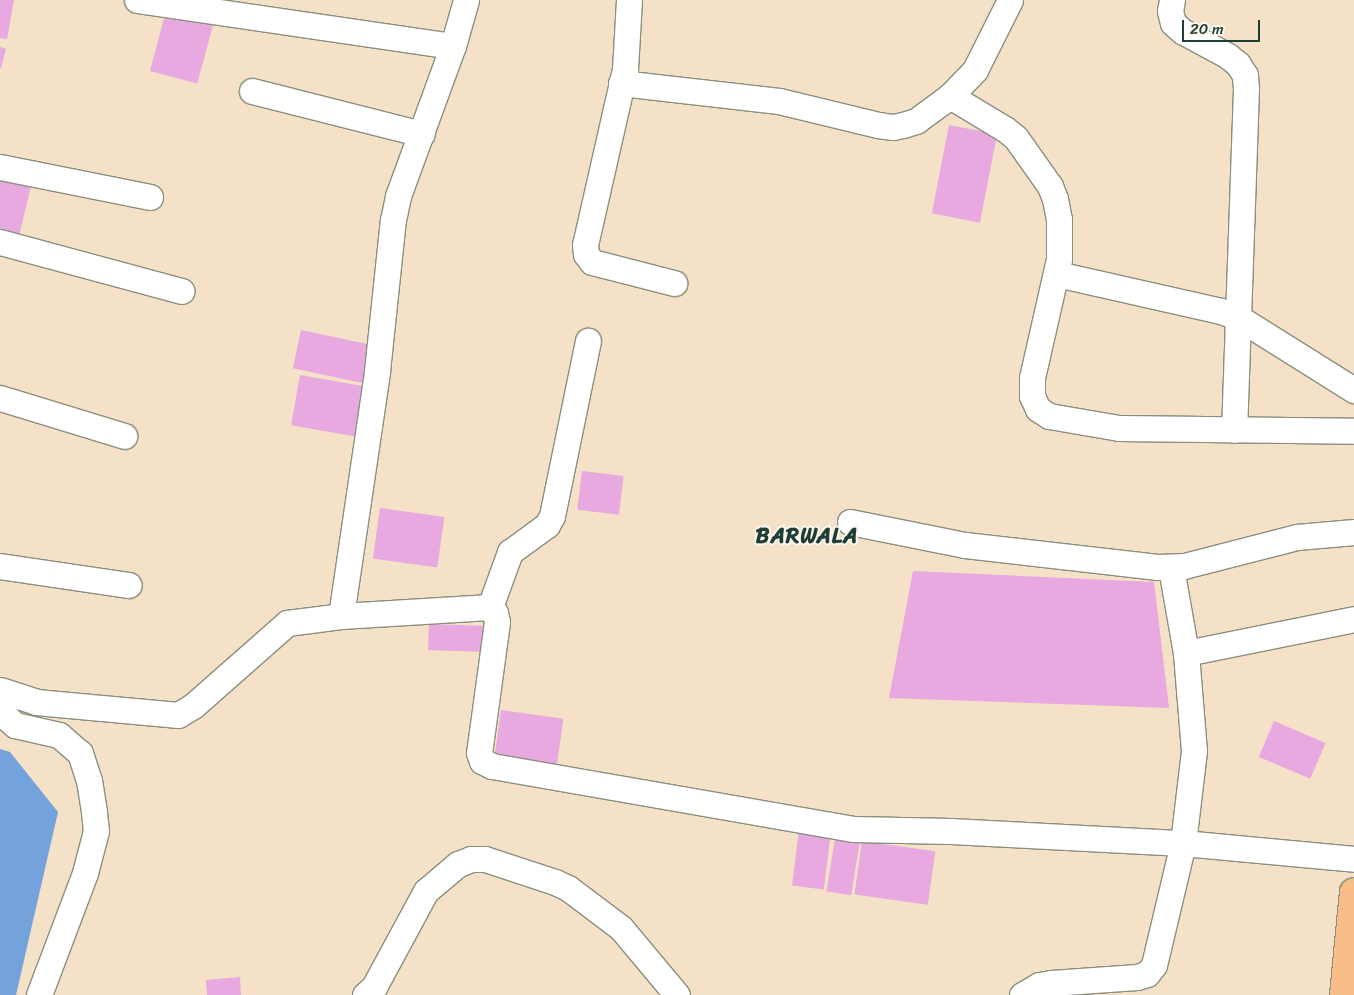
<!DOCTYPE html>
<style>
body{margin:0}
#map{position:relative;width:1354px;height:995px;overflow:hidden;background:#f4e1c7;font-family:Sriracha,sans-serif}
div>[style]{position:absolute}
.water>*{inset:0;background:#73a2dc}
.building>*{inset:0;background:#e7a9df;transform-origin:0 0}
.roads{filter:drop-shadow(1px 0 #8a8f7e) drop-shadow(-1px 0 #8a8f7e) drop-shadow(0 1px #8a8f7e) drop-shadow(0 -1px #8a8f7e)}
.minor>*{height:25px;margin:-12.5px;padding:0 12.5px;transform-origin:12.5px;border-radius:12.5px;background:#fff}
.major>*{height:28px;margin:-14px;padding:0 14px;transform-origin:14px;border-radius:14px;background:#f8bd89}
span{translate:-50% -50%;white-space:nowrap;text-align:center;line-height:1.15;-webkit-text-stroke:4px #fbf7ec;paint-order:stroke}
.district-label{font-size:22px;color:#1f3d34;font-weight:700;letter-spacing:1px}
.scale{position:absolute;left:1182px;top:20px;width:78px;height:22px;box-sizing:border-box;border:2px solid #1f3d34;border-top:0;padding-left:6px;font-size:15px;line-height:18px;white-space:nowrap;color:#1f3d34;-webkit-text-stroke:4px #fbf7ec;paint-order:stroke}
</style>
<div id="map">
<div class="water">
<i style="clip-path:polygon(0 749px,10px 752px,58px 812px,16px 995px,0 995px)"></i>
</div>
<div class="building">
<i style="clip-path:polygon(0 0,14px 0,7px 39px,0 38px)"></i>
<i style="left:166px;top:11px;width:49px;height:62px;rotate:15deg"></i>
<i style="clip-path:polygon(0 47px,6px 49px,1px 68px,0 68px)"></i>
<i style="left:949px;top:125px;width:49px;height:90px;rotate:11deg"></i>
<i style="clip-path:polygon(0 174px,32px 182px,18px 240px,0 235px)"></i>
<i style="left:301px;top:330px;width:75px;height:39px;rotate:12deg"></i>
<i style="left:300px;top:375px;width:68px;height:51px;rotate:10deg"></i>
<i style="left:582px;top:471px;width:42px;height:39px;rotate:7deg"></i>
<i style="left:380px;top:508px;width:65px;height:51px;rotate:8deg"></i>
<i style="clip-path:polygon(913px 571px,1154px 582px,1169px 708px,889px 698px)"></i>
<i style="left:429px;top:624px;width:57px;height:26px;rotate:2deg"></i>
<i style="left:501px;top:710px;width:63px;height:49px;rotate:8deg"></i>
<i style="left:1274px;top:721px;width:56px;height:39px;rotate:23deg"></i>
<i style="left:799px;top:829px;width:32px;height:57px;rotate:7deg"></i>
<i style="left:835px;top:838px;width:25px;height:54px;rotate:9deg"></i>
<i style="left:862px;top:841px;width:74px;height:54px;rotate:8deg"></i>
<i style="clip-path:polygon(240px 977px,241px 995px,207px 995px,206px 980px)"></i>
</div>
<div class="roads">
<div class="minor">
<i style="left:137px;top:0;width:319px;rotate:8.3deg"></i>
<i style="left:629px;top:0;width:69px;rotate:93.3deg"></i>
<i style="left:625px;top:69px;width:180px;rotate:102.8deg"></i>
<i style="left:585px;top:245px;width:9px;rotate:84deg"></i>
<i style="left:586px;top:254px;width:10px;rotate:53deg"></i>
<i style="left:592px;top:262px;width:85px;rotate:14.4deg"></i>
<i style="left:1172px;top:0;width:11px;rotate:100deg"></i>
<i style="left:1170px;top:11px;width:12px;rotate:76deg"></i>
<i style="left:1173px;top:23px;width:12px;rotate:42deg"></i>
<i style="left:1182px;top:31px;width:52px;rotate:28.5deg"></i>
<i style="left:1228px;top:56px;width:13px;rotate:39deg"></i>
<i style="left:1238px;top:64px;width:13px;rotate:58deg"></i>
<i style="left:1245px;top:75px;width:14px;rotate:86deg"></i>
<i style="left:1246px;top:89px;width:341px;rotate:92deg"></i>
<i style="left:621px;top:83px;width:159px;rotate:6.5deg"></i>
<i style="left:779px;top:101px;width:102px;rotate:13.6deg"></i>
<i style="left:878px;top:125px;width:15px;rotate:8deg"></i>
<i style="left:893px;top:127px;width:10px;rotate:-11deg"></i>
<i style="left:903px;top:125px;width:14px;rotate:-17deg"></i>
<i style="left:916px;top:121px;width:42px;rotate:-36.3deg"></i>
<i style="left:950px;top:96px;width:36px;rotate:-46deg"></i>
<i style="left:975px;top:70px;width:78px;rotate:-63.4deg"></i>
<i style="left:252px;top:91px;width:175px;rotate:14.2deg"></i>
<i style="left:950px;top:96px;width:64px;rotate:31deg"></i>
<i style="left:1005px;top:129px;width:14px;rotate:39deg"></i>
<i style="left:1016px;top:138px;width:59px;rotate:54.7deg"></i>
<i style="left:1050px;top:186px;width:14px;rotate:69deg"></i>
<i style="left:1055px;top:199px;width:20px;rotate:79deg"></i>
<i style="left:1059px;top:219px;width:40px;rotate:90deg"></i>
<i style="left:1059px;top:259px;width:122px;rotate:102.8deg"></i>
<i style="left:1032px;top:378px;width:18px;rotate:90deg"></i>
<i style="left:1032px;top:396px;width:14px;rotate:65deg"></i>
<i style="left:1038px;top:409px;width:13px;rotate:32deg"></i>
<i style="left:1049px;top:416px;width:71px;rotate:9.7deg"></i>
<i style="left:1119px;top:428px;width:235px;rotate:0.7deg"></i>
<i style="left:0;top:167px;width:153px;rotate:11.3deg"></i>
<i style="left:0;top:242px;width:188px;rotate:15.1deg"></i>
<i style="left:1057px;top:274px;width:168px;rotate:12.7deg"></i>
<i style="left:1221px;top:311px;width:19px;rotate:21deg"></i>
<i style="left:1239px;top:318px;width:136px;rotate:32.1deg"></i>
<i style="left:0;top:398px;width:130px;rotate:17deg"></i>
<i style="left:850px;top:522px;width:117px;rotate:11.3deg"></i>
<i style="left:965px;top:545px;width:194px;rotate:6.5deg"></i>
<i style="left:1158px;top:567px;width:26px;rotate:-2deg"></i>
<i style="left:1184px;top:566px;width:117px;rotate:-14.4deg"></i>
<i style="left:1297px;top:537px;width:57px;rotate:-5deg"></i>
<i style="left:0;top:566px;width:130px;rotate:8.4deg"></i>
<i style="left:490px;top:607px;width:59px;rotate:-70deg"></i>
<i style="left:510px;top:552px;width:46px;rotate:-36.1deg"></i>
<i style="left:547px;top:525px;width:10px;rotate:-61deg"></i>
<i style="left:552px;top:516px;width:179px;rotate:-78.4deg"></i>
<i style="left:341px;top:616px;width:248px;rotate:-81.6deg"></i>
<i style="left:377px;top:371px;width:152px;rotate:-84deg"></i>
<i style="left:393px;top:220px;width:25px;rotate:-78deg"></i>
<i style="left:398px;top:196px;width:160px;rotate:-69.9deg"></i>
<i style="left:453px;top:46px;width:48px;rotate:-74.2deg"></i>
<i style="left:1186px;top:653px;width:171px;rotate:-11.4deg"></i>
<i style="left:0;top:690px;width:38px;rotate:18deg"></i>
<i style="left:36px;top:702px;width:143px;rotate:5.2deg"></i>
<i style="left:178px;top:715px;width:17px;rotate:-31deg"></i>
<i style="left:193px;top:706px;width:125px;rotate:-41.4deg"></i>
<i style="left:287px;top:623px;width:54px;rotate:-7.4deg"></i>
<i style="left:341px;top:616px;width:149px;rotate:-3.5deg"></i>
<i style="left:490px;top:607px;width:8px;rotate:50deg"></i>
<i style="left:495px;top:613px;width:9px;rotate:77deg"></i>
<i style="left:497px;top:622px;width:132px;rotate:97.8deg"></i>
<i style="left:479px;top:753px;width:9px;rotate:69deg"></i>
<i style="left:482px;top:761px;width:11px;rotate:27deg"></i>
<i style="left:492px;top:766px;width:366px;rotate:9.9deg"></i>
<i style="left:853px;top:829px;width:98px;rotate:1.2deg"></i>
<i style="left:951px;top:831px;width:232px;rotate:3deg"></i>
<i style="left:1183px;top:843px;width:172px;rotate:5.3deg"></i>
<i style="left:0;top:699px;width:9px;rotate:84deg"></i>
<i style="left:1px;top:708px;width:12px;rotate:59deg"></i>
<i style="left:7px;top:718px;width:11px;rotate:41deg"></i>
<i style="left:15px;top:725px;width:45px;rotate:12.8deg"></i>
<i style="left:59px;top:735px;width:28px;rotate:41deg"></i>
<i style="left:80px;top:753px;width:28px;rotate:72deg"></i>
<i style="left:89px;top:780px;width:32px;rotate:81deg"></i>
<i style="left:94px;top:812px;width:19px;rotate:84deg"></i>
<i style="left:96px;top:831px;width:43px;rotate:104.7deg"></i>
<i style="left:85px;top:873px;width:130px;rotate:110.7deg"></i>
<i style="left:365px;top:995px;width:12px;rotate:-42deg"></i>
<i style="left:374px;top:987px;width:109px;rotate:-61.6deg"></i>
<i style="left:426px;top:891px;width:42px;rotate:-40.2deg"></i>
<i style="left:458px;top:864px;width:14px;rotate:-21deg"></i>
<i style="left:471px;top:859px;width:14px"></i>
<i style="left:485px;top:859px;width:74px;rotate:18.2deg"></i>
<i style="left:555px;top:882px;width:14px;rotate:25deg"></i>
<i style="left:568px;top:888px;width:66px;rotate:37deg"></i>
<i style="left:621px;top:928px;width:87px;rotate:50.1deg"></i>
<i style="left:1022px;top:995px;width:20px;rotate:-30deg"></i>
<i style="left:1039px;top:985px;width:12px;rotate:-9deg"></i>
<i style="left:1051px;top:983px;width:86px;rotate:-4deg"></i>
<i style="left:1137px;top:977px;width:10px;rotate:-17deg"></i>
<i style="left:1147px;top:974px;width:11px;rotate:-52deg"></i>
<i style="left:1154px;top:965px;width:125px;rotate:-76.6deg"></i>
<i style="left:1183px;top:843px;width:93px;rotate:-83.2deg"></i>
<i style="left:1194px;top:751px;width:98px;rotate:-94.7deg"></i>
<i style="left:1186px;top:653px;width:86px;rotate:-100deg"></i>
</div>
<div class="major">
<i style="left:1344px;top:995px;width:103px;rotate:-84.5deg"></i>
</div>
</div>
<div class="district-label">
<span style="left:807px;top:536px">BARWALA</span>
</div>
<div class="scale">20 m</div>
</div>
